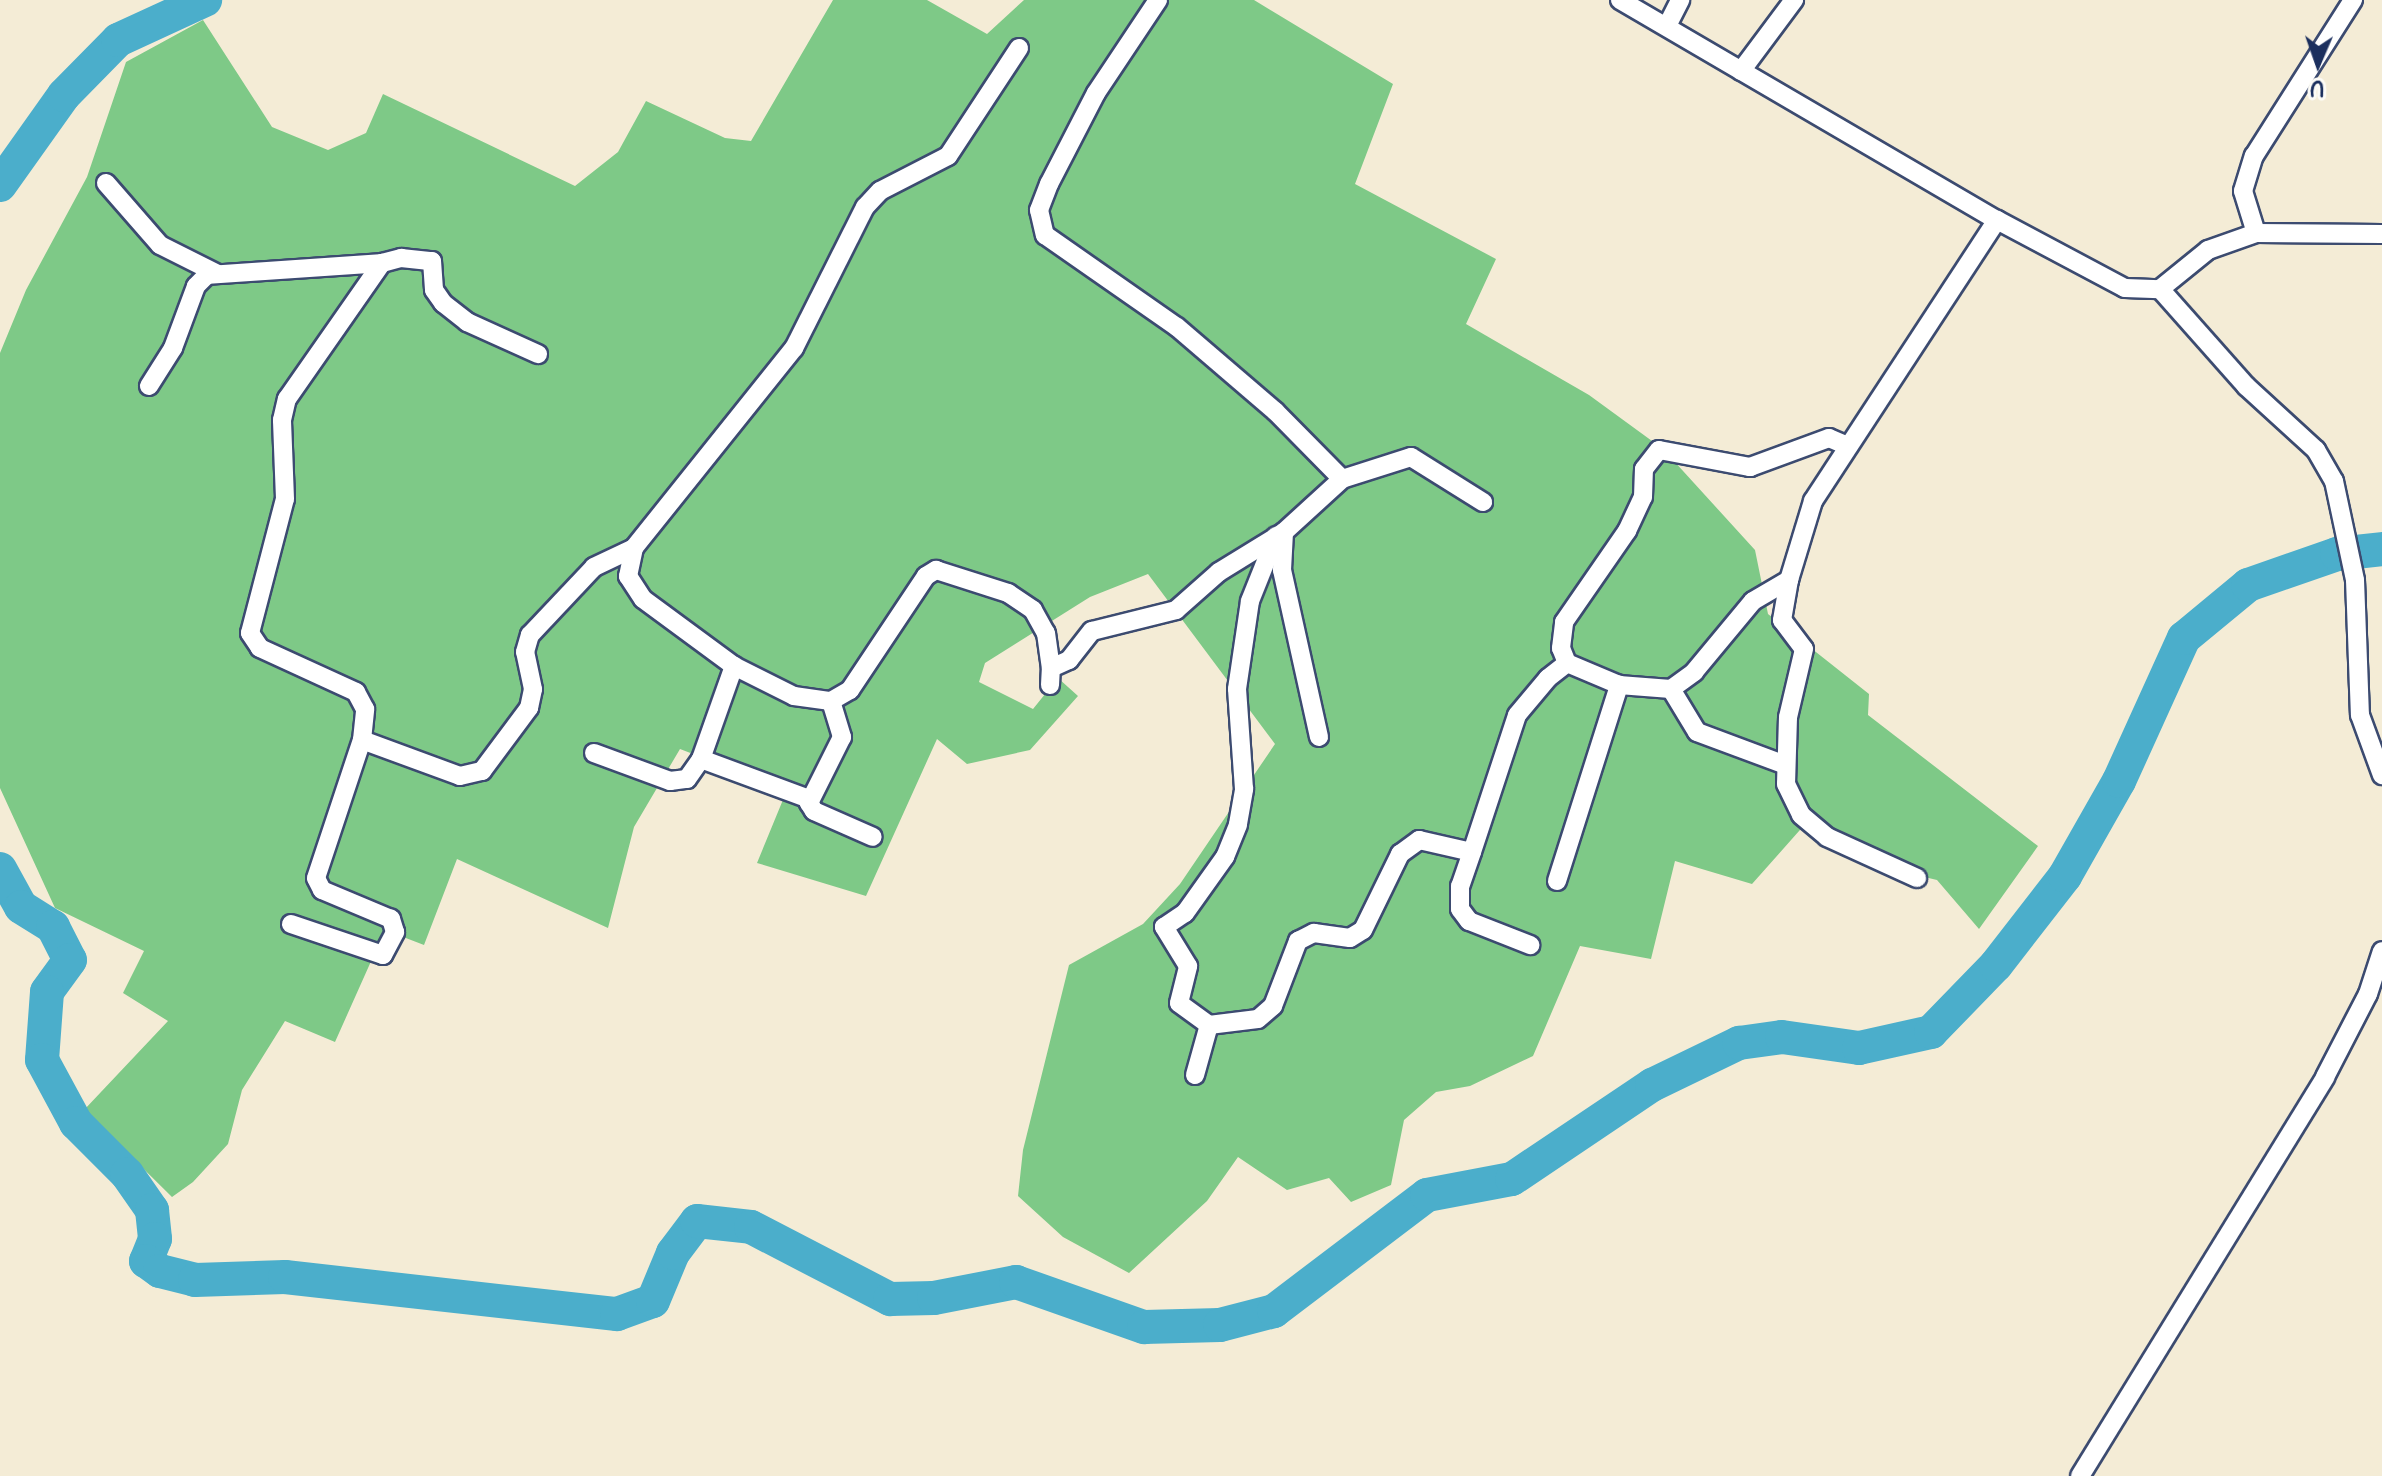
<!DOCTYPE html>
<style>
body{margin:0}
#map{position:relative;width:2382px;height:1476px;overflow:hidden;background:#f4ecd6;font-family:Pangolin,sans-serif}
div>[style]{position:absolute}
.green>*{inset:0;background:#7ec987}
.river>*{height:34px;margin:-17px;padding:0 17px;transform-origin:17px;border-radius:17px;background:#4baecb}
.roads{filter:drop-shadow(2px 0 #3c4b70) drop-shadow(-2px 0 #3c4b70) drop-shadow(0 2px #3c4b70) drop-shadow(0 -2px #3c4b70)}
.street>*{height:18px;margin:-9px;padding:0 9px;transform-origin:9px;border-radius:9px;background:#fff}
span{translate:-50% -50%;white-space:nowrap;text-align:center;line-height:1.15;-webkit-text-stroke:8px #fdfcf7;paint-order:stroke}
.north{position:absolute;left:2278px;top:24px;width:80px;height:80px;-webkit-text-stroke:6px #fdfcf7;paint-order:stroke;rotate:182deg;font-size:22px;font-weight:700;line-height:32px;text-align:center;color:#1b2f5e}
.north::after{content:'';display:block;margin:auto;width:28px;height:36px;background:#1b2f5e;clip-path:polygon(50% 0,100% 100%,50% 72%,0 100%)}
</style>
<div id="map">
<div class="green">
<i style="clip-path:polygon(833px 0,927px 0,987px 34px,1024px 0,1254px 0,1393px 84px,1355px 184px,1496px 259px,1466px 324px,1589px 395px,1663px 449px,1755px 550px,1768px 614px,1869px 694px,1868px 715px,2038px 846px,1979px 929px,1937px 880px,1895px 870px,1826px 823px,1807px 822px,1752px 884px,1675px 861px,1651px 959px,1580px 946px,1533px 1056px,1470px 1086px,1436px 1092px,1404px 1120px,1391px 1185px,1351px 1202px,1329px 1178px,1287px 1190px,1238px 1157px,1207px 1201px,1129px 1273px,1063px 1237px,1018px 1196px,1023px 1150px,1069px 965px,1143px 924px,1180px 884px,1275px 744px,1148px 574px,1090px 597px,985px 663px,979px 682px,1033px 709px,1058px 678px,1078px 696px,1030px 750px,967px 764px,937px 739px,866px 896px,757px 863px,787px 790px,680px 749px,634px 827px,608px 928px,457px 859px,424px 945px,385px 930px,335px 1042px,285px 1021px,242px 1090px,228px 1144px,193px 1182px,172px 1197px,84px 1110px,168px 1021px,123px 993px,144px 951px,55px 908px,0 788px,0 353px,26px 290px,87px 177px,126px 62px,203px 20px,272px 127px,328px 150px,366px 133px,383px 94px,575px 186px,618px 152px,646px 101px,725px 138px,751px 141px)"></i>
</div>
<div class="river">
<i style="left:0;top:185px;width:110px;rotate:-54.6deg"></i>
<i style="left:64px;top:95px;width:77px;rotate:-45.5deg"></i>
<i style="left:118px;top:40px;width:96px;rotate:-24.7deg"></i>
<i style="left:0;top:869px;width:43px;rotate:61.1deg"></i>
<i style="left:21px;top:907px;width:38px;rotate:32deg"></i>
<i style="left:53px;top:927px;width:37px;rotate:63deg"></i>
<i style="left:70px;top:960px;width:39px;rotate:126deg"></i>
<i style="left:47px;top:992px;width:68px;rotate:94.2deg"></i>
<i style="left:42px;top:1060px;width:72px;rotate:61.6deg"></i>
<i style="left:76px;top:1123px;width:72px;rotate:45deg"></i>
<i style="left:127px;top:1174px;width:44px;rotate:55.2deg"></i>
<i style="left:152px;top:1210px;width:29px;rotate:84deg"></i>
<i style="left:155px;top:1239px;width:24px;rotate:112deg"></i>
<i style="left:146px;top:1261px;width:17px;rotate:36deg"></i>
<i style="left:160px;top:1271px;width:36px;rotate:14deg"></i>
<i style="left:195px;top:1280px;width:90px;rotate:-1.9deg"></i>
<i style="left:285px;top:1277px;width:334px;rotate:6.4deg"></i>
<i style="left:617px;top:1314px;width:38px;rotate:-20deg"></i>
<i style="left:653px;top:1301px;width:52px;rotate:-67.4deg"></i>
<i style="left:673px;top:1253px;width:40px;rotate:-53deg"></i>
<i style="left:697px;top:1221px;width:54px;rotate:6.3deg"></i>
<i style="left:751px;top:1227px;width:157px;rotate:27.4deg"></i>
<i style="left:890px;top:1299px;width:44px;rotate:-1.3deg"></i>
<i style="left:934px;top:1298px;width:84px;rotate:-11deg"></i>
<i style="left:1016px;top:1282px;width:136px;rotate:19.4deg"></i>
<i style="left:1144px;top:1327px;width:76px;rotate:-1.5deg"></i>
<i style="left:1220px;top:1325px;width:56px;rotate:-14.5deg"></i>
<i style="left:1274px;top:1311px;width:192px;rotate:-37.2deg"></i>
<i style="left:1427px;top:1195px;width:86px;rotate:-10.7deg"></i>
<i style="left:1512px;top:1179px;width:169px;rotate:-33.9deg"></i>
<i style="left:1652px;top:1085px;width:97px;rotate:-25.8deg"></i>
<i style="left:1739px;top:1043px;width:43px;rotate:-7.9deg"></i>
<i style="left:1782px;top:1037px;width:78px;rotate:8.1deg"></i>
<i style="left:1859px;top:1048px;width:74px;rotate:-12.5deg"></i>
<i style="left:1931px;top:1032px;width:93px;rotate:-45.9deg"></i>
<i style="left:1996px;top:965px;width:113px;rotate:-52.2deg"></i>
<i style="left:2065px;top:876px;width:109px;rotate:-60.4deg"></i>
<i style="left:2119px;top:781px;width:157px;rotate:-65.6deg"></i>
<i style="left:2184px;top:638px;width:83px;rotate:-39.6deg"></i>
<i style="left:2248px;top:585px;width:94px;rotate:-19.2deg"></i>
<i style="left:2337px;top:554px;width:45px;rotate:-6.3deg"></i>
</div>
<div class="roads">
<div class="street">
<i style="left:1158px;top:0;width:112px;rotate:123.7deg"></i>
<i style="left:1096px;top:93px;width:102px;rotate:117.3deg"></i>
<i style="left:1049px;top:184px;width:28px;rotate:111deg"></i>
<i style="left:1039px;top:210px;width:26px;rotate:77deg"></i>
<i style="left:1045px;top:235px;width:161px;rotate:34.9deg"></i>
<i style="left:1177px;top:327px;width:129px;rotate:40.6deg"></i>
<i style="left:1275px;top:411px;width:95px;rotate:45.4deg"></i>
<i style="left:1342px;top:479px;width:72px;rotate:-17.7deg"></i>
<i style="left:1411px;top:457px;width:85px;rotate:32deg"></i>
<i style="left:1620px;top:0;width:436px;rotate:30.3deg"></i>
<i style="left:1997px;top:220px;width:145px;rotate:28deg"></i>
<i style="left:2125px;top:288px;width:35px;rotate:2deg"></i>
<i style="left:2160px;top:289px;width:62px;rotate:-39.1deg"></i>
<i style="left:2208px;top:250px;width:51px;rotate:-19.5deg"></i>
<i style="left:2256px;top:233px;width:126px;rotate:0.5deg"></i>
<i style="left:1668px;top:24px;width:27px;rotate:-63deg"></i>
<i style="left:1019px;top:48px;width:129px;rotate:123.3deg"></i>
<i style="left:948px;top:156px;width:76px;rotate:152.8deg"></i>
<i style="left:880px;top:191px;width:22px;rotate:133deg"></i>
<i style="left:865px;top:207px;width:158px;rotate:116.7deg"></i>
<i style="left:794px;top:348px;width:256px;rotate:128.7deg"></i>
<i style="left:634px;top:548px;width:29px;rotate:102deg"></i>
<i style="left:628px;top:576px;width:27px;rotate:57deg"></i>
<i style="left:643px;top:599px;width:113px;rotate:36.4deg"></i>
<i style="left:734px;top:666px;width:67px;rotate:26.6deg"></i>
<i style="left:794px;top:696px;width:37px;rotate:8deg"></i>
<i style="left:831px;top:701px;width:22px;rotate:-30deg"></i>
<i style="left:850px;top:690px;width:137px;rotate:-56.3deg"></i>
<i style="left:926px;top:576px;width:12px;rotate:-31deg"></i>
<i style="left:936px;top:570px;width:76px;rotate:17.7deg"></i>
<i style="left:1008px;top:593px;width:30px;rotate:34deg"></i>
<i style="left:1033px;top:610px;width:26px;rotate:61deg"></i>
<i style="left:1046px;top:633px;width:35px;rotate:82deg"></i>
<i style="left:1741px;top:71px;width:89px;rotate:-53.3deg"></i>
<i style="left:106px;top:183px;width:82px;rotate:48.9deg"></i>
<i style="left:160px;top:245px;width:63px;rotate:26.6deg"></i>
<i style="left:2256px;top:233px;width:44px;rotate:-107.2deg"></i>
<i style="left:2243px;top:191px;width:37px;rotate:-73deg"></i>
<i style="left:2254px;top:156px;width:185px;rotate:-57.6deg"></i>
<i style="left:2160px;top:289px;width:130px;rotate:48.4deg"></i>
<i style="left:2246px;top:386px;width:95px;rotate:42.4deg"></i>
<i style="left:2316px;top:450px;width:36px;rotate:60deg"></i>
<i style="left:2334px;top:481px;width:101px;rotate:78deg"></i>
<i style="left:2355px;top:580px;width:135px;rotate:87.9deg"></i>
<i style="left:2360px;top:715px;width:64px;rotate:69.9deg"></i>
<i style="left:149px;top:386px;width:45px;rotate:-57.7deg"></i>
<i style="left:173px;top:348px;width:66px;rotate:-69.6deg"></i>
<i style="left:196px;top:286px;width:16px;rotate:-45deg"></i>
<i style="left:207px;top:275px;width:175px;rotate:-3.9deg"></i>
<i style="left:1284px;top:532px;width:38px;rotate:93deg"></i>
<i style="left:1282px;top:570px;width:171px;rotate:77.5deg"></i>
<i style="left:1789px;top:580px;width:41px;rotate:99.9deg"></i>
<i style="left:1782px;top:620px;width:36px;rotate:53deg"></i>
<i style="left:1804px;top:649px;width:70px;rotate:103.2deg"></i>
<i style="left:1788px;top:717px;width:67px;rotate:91.7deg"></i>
<i style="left:1786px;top:784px;width:34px;rotate:64deg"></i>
<i style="left:1801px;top:815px;width:34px;rotate:40deg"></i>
<i style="left:1827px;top:837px;width:99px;rotate:24.5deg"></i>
<i style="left:1567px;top:663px;width:16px;rotate:-112deg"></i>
<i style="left:1561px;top:648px;width:26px;rotate:-83deg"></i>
<i style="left:1564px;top:622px;width:111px;rotate:-55.3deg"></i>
<i style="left:1627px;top:531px;width:38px;rotate:-65deg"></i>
<i style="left:1643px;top:497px;width:28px;rotate:-88deg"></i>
<i style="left:1644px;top:469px;width:24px;rotate:-52deg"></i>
<i style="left:1659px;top:450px;width:93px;rotate:10.6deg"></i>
<i style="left:1750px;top:467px;width:84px;rotate:-20.2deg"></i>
<i style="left:1829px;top:438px;width:21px;rotate:23deg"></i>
<i style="left:1050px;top:685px;width:17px;rotate:-87deg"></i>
<i style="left:1051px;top:668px;width:20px;rotate:-24deg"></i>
<i style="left:1069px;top:660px;width:37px;rotate:-52deg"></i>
<i style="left:1092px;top:631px;width:87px;rotate:-14deg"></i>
<i style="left:1176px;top:610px;width:57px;rotate:-41.5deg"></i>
<i style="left:1219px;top:572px;width:76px;rotate:-31.6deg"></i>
<i style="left:1284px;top:532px;width:79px;rotate:-42.4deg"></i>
<i style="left:1671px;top:689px;width:50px;rotate:58.8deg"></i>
<i style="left:1697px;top:732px;width:92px;rotate:20.4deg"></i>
<i style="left:831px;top:701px;width:38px;rotate:73deg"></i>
<i style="left:842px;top:737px;width:74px;rotate:116.6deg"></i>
<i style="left:809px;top:803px;width:9px;rotate:58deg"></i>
<i style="left:814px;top:811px;width:64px;rotate:23.8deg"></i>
<i style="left:362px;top:740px;width:31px;rotate:-84deg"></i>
<i style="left:365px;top:709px;width:19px;rotate:-118deg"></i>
<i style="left:356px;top:692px;width:106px;rotate:-155.4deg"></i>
<i style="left:260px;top:648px;width:18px;rotate:-124deg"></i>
<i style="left:250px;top:633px;width:138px;rotate:-75.4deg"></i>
<i style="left:285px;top:499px;width:79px;rotate:-92.2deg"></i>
<i style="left:282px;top:420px;width:22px;rotate:-77deg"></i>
<i style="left:287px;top:399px;width:166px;rotate:-55.1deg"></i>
<i style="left:382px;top:263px;width:20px;rotate:-15deg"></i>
<i style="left:401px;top:258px;width:31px;rotate:6deg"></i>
<i style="left:432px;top:261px;width:29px;rotate:86deg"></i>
<i style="left:434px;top:290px;width:16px;rotate:55deg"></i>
<i style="left:443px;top:303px;width:31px;rotate:38deg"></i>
<i style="left:467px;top:322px;width:78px;rotate:24.3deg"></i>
<i style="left:594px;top:753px;width:81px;rotate:20.2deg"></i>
<i style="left:670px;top:781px;width:17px;rotate:-7deg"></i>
<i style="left:687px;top:779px;width:24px;rotate:-55deg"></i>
<i style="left:701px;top:759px;width:115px;rotate:20.3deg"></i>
<i style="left:701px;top:759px;width:99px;rotate:-70.5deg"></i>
<i style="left:1472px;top:852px;width:36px;rotate:109deg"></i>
<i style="left:1460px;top:886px;width:23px;rotate:90deg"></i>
<i style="left:1460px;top:909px;width:15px;rotate:53deg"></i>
<i style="left:1469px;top:921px;width:66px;rotate:21.5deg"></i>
<i style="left:1557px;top:881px;width:206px;rotate:-72.4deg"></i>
<i style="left:291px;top:924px;width:97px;rotate:18.6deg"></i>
<i style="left:383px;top:955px;width:26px;rotate:-62deg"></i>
<i style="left:395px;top:932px;width:14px;rotate:-107deg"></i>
<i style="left:391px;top:919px;width:75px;rotate:-157.2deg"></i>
<i style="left:322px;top:890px;width:13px;rotate:-117deg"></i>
<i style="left:316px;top:878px;width:145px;rotate:-71.6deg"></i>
<i style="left:362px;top:740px;width:104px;rotate:20.2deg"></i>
<i style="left:460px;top:776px;width:23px;rotate:-13deg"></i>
<i style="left:482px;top:771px;width:79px;rotate:-53.3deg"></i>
<i style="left:529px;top:708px;width:19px;rotate:-78deg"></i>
<i style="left:533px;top:689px;width:38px;rotate:-102deg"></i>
<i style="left:525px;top:652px;width:18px;rotate:-74deg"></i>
<i style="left:530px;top:635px;width:93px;rotate:-46.7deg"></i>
<i style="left:594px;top:567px;width:44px;rotate:-25.4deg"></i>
<i style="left:1209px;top:1025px;width:37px;rotate:-144deg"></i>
<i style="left:1179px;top:1003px;width:38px;rotate:-76deg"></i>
<i style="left:1188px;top:966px;width:46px;rotate:-121.6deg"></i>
<i style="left:1164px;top:927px;width:25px;rotate:-34deg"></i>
<i style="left:1185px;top:913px;width:69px;rotate:-54.5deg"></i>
<i style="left:1225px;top:857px;width:35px;rotate:-68deg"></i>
<i style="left:1238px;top:824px;width:36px;rotate:-80deg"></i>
<i style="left:1244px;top:789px;width:100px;rotate:-94deg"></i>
<i style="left:1237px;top:689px;width:89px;rotate:-81.6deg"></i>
<i style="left:1250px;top:601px;width:70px;rotate:-68.2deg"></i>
<i style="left:1195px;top:1075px;width:52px;rotate:-74.4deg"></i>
<i style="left:1209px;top:1025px;width:49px;rotate:-7deg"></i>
<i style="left:1258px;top:1019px;width:20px;rotate:-41deg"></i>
<i style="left:1273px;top:1006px;width:70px;rotate:-69deg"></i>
<i style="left:1298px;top:941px;width:18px;rotate:-27deg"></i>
<i style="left:1314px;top:933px;width:36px;rotate:8deg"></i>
<i style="left:1350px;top:938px;width:15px;rotate:-32deg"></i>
<i style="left:1363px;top:930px;width:85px;rotate:-64deg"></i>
<i style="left:1400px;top:854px;width:24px;rotate:-36deg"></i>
<i style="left:1419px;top:840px;width:54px;rotate:12.8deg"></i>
<i style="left:1472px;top:852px;width:144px;rotate:-71.8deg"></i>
<i style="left:1517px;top:715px;width:48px;rotate:-50deg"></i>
<i style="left:1548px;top:678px;width:24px;rotate:-38deg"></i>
<i style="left:1567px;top:663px;width:56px;rotate:22.9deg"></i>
<i style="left:1619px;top:685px;width:52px;rotate:4.4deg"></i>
<i style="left:1671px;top:689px;width:29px;rotate:-36deg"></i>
<i style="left:1694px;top:672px;width:92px;rotate:-50.3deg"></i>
<i style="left:1753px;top:601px;width:42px;rotate:-30.3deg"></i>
<i style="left:1789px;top:580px;width:83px;rotate:-73.1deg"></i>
<i style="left:1813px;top:501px;width:336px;rotate:-56.8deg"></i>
<i style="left:2080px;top:1476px;width:468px;rotate:-58.4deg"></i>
<i style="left:2325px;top:1077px;width:93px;rotate:-62.6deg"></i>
<i style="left:2368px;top:994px;width:45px;rotate:-72deg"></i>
</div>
</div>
<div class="north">U</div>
</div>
